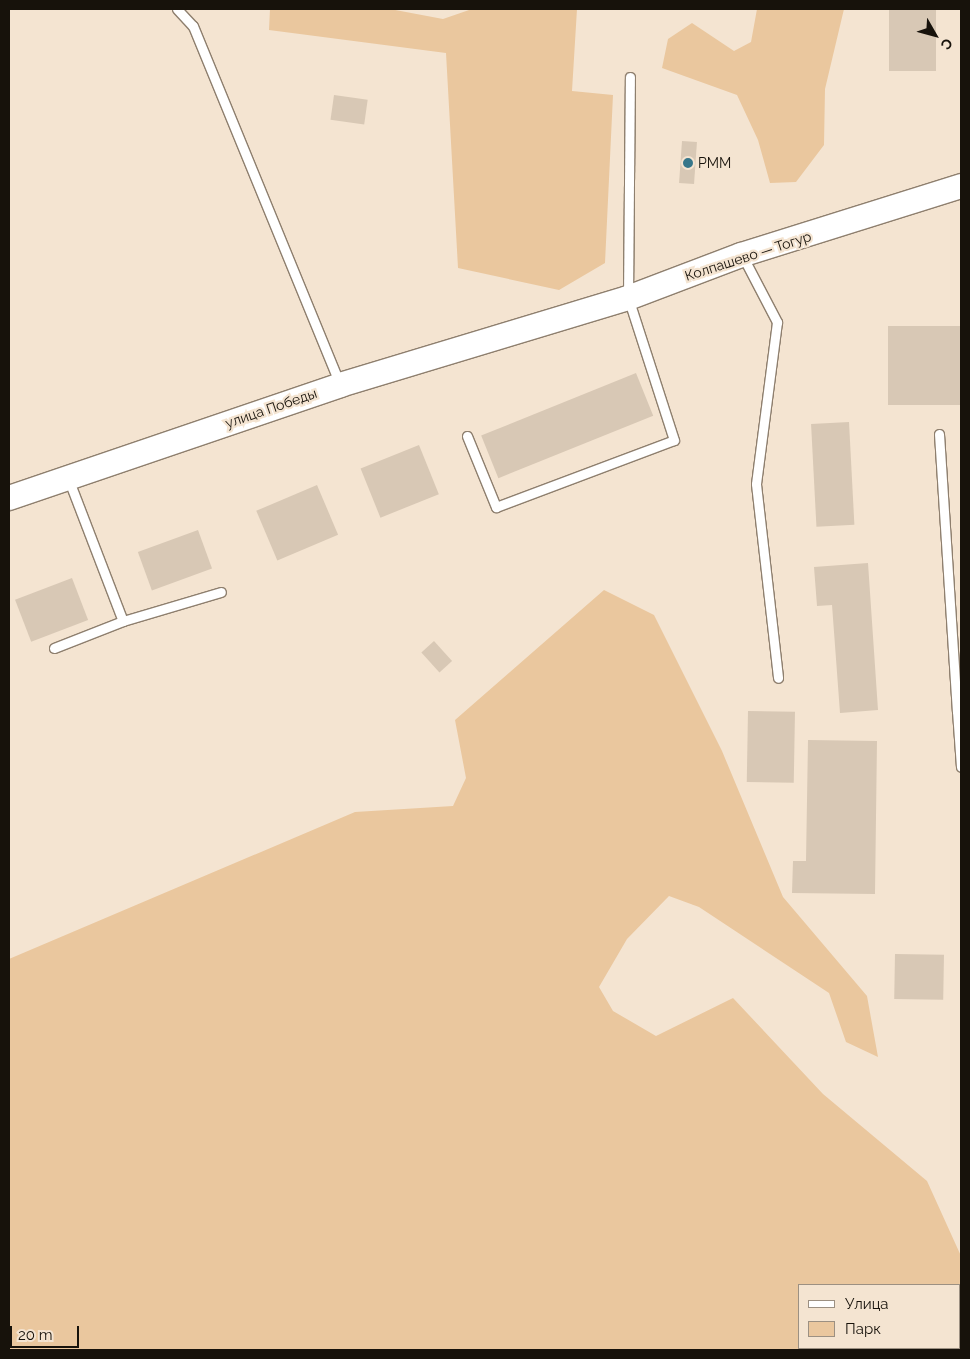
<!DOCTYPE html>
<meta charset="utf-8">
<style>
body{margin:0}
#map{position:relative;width:970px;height:1359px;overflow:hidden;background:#f4e4d1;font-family:Raleway,sans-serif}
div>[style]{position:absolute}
.green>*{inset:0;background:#eac79e}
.building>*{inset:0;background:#d8c8b5;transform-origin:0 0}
.roads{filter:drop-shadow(1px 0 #8e7f6e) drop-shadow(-1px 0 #8e7f6e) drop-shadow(0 1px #8e7f6e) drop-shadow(0 -1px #8e7f6e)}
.service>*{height:9px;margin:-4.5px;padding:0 4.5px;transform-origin:4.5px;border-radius:4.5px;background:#fff}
.tertiary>*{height:24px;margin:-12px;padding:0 12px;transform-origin:12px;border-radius:12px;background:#fff}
.dots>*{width:14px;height:14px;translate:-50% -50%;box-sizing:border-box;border:2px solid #f4e4d1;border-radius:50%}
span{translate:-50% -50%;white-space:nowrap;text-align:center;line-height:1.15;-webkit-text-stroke:4.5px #f4e4d1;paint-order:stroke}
.poi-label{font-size:14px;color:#17120b}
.left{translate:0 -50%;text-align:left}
.street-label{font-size:14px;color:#17120b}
.frame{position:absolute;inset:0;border:10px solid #17120b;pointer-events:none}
.legend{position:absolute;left:798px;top:1284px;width:162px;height:65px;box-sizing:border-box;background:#f4e4d1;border:1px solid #9c9082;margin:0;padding:6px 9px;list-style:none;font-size:15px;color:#17120b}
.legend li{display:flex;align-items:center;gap:10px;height:25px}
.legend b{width:25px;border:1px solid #9c9082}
.north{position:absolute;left:910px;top:10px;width:50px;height:50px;-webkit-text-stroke:4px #f4e4d1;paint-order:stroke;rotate:128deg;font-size:14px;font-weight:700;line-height:20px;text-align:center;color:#17120b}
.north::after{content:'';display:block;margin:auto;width:18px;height:22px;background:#17120b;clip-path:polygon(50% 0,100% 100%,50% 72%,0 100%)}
.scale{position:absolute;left:10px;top:1326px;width:69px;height:22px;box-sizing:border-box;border:2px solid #17120b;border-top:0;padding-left:6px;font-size:15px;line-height:18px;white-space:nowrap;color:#17120b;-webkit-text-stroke:4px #f4e4d1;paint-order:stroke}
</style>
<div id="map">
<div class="green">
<i style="clip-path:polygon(270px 9px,390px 9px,443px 19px,472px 9px,577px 9px,572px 91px,613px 95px,605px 263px,559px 290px,458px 268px,446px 53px,269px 30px)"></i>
<i style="clip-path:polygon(757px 9px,844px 9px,825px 89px,824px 145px,796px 182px,770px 183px,758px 140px,737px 95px,662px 68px,668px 39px,692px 23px,734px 51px,751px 42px)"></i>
<i style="clip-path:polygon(evenodd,604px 590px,654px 615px,722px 751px,783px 897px,867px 996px,878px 1057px,846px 1042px,829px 993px,699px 907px,669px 896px,627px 939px,599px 987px,613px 1011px,656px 1036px,733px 998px,823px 1094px,927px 1181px,961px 1256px,961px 1350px,9px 1350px,9px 959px,355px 812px,453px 806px,466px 778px,455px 720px,604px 590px,799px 1285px,959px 1285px,959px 1348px,799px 1348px,799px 1285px)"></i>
</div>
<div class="building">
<i style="left:889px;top:9px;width:47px;height:62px"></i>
<i style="left:334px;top:95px;width:34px;height:25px;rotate:8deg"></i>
<i style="left:682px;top:141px;width:15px;height:42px;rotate:4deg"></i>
<i style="left:961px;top:326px;width:79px;height:73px;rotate:90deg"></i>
<i style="left:636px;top:373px;width:46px;height:167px;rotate:68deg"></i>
<i style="left:849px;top:422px;width:103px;height:38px;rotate:87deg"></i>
<i style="left:419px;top:445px;width:53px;height:63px;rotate:68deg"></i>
<i style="left:317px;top:485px;width:54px;height:66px;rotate:67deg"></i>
<i style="left:198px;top:530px;width:41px;height:64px;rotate:70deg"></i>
<i style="clip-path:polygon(868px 563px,878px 710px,840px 713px,832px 605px,817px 606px,814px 567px)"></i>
<i style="left:72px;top:578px;width:45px;height:61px;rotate:69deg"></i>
<i style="left:434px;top:641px;width:27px;height:17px;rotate:48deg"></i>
<i style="left:748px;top:711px;width:47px;height:71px;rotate:1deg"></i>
<i style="clip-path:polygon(808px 740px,877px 741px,875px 894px,792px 893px,793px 861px,806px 861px)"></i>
<i style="left:895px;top:954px;width:49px;height:45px;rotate:1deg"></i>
</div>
<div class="roads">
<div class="service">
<i style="left:177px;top:9px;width:23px;rotate:47deg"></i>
<i style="left:193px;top:26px;width:388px;rotate:67.7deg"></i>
<i style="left:742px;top:255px;width:76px;rotate:62.4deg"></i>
<i style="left:777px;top:322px;width:163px;rotate:97.4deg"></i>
<i style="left:756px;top:484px;width:195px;rotate:83.5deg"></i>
<i style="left:939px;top:434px;width:278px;rotate:86.3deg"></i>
<i style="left:957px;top:711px;width:4px;rotate:-14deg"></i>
<i style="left:467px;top:436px;width:77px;rotate:67.8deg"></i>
<i style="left:496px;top:507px;width:190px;rotate:-20.6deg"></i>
<i style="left:674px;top:440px;width:149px;rotate:-107.9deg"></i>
<i style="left:628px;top:298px;width:221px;rotate:-89.5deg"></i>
<i style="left:68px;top:478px;width:153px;rotate:69deg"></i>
<i style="left:123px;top:621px;width:102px;rotate:-16.5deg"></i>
<i style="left:54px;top:648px;width:74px;rotate:-21.4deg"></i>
<i style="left:957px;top:711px;width:56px;rotate:85.9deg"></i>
</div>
<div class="tertiary">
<i style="left:9px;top:498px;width:350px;rotate:-18.8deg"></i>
<i style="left:340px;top:385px;width:301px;rotate:-16.8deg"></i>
<i style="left:628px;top:298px;width:121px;rotate:-20.8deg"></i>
<i style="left:741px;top:255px;width:231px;rotate:-17.4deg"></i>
</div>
</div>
<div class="dots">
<i style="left:688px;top:163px;background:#36768a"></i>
</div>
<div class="poi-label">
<span class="left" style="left:698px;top:163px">РММ</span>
</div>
<div class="street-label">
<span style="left:748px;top:256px;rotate:-18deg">Колпашево — Тогур</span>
<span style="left:271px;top:408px;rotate:-19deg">улица Победы</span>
</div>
<div class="frame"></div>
<ul class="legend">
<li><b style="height:6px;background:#fff"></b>Улица</li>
<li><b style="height:14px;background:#eac79e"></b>Парк</li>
</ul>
<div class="north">С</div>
<div class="scale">20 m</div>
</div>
